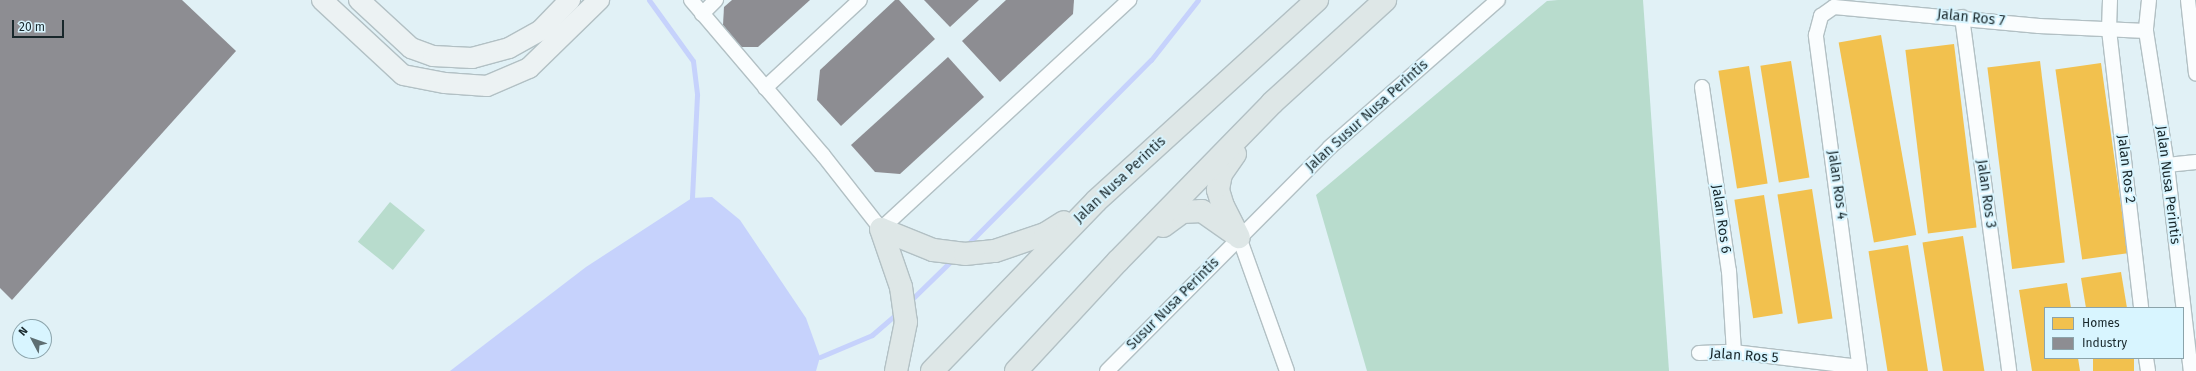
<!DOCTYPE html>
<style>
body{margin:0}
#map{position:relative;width:2196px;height:371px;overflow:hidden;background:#e1f1f6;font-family:"Fira Sans",sans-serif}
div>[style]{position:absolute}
.green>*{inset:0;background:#b8dccd;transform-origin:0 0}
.water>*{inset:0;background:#c6d2fc}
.homes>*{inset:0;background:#f2c14e;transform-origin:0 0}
.industry>*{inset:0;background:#8d8d92}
.stream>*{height:5px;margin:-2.5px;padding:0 2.5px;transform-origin:2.5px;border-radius:2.5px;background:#c6d2fc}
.roads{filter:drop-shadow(1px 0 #b2c0c4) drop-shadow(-1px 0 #b2c0c4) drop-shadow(0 1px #b2c0c4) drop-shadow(0 -1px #b2c0c4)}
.street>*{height:14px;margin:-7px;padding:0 7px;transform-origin:7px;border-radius:7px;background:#fafdfe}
.secondary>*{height:20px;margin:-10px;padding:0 10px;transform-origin:10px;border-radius:10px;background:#ecf2f3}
.primary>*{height:22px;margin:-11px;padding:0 11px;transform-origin:11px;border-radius:11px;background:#dee7e7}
span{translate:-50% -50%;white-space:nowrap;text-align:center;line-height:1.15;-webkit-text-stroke:4px #d8f5ff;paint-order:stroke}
.street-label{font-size:14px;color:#18272b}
.legend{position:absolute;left:2044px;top:307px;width:140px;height:52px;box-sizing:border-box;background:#d8f5ff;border:1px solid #8ba3aa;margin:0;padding:5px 7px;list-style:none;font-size:12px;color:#18272b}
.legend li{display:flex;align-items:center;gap:8px;height:20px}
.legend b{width:20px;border:1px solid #8ba3aa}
.north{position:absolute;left:12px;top:319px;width:40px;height:40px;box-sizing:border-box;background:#d8f5ff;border:1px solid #8ba3aa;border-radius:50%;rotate:311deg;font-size:11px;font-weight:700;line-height:16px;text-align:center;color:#18272b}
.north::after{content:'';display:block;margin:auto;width:14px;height:18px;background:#5e6e72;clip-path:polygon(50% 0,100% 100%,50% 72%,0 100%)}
.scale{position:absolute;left:12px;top:20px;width:52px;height:18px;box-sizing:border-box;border:2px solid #18272b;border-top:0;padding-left:5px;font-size:12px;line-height:14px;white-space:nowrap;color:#18272b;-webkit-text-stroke:3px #d8f5ff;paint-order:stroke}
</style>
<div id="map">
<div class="green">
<i style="clip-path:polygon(1558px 0,1643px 0,1669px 371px,1367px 371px,1316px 195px,1547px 1px)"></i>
<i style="left:390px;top:202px;width:45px;height:51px;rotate:39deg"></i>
</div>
<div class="water">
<i style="clip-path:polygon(712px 197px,740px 220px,806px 318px,820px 357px,816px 371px,450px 371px,586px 267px,692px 198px)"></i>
</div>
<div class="homes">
<i style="left:1881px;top:35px;width:203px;height:43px;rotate:80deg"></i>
<i style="left:1954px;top:44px;width:185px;height:49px;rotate:83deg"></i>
<i style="left:1791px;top:61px;width:118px;height:31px;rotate:81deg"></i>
<i style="left:2040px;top:61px;width:203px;height:53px;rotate:83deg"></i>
<i style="left:2101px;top:63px;width:192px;height:46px;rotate:82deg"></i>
<i style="left:1749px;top:66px;width:119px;height:31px;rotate:81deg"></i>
<i style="left:1812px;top:189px;width:131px;height:35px;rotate:81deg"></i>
<i style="left:1764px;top:195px;width:120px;height:30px;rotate:81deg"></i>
<i style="left:1963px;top:236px;width:137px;height:41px;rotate:81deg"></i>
<i style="left:1908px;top:245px;width:128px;height:40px;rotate:81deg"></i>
<i style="clip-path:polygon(2121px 272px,2127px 308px,2086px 308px,2081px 278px)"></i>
<i style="clip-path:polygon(2067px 283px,2071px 308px,2045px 308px,2045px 358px,2078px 358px,2080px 371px,2032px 371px,2019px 290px)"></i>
<i style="left:2093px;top:358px;width:41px;height:13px"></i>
</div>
<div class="industry">
<i style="clip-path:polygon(0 0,182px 0,236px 51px,12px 300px,0 288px)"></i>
<i style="clip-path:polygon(732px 0,810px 0,758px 47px,741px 47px,723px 25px,724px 7px)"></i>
<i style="clip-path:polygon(895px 0,899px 0,935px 39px,841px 126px,817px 100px,820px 70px)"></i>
<i style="clip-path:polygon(924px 0,979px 0,950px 27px)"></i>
<i style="clip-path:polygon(1006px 0,1074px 0,1073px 14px,1000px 82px,962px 41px)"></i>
<i style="clip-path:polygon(948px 57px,984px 97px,900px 174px,875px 172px,851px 145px)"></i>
</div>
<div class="stream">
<i style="left:649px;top:0;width:75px;rotate:54.2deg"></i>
<i style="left:693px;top:61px;width:34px;rotate:83deg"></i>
<i style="left:697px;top:95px;width:103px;rotate:92.8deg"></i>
<i style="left:966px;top:246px;width:262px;rotate:-45.2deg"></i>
<i style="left:1151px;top:60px;width:76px;rotate:-51.9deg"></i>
<i style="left:910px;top:301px;width:60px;rotate:-44.3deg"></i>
<i style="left:820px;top:357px;width:56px;rotate:-22.9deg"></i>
<i style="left:872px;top:335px;width:35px;rotate:-41deg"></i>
</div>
<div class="roads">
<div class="street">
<i style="left:691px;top:0;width:204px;rotate:49.6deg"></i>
<i style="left:823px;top:155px;width:94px;rotate:51.9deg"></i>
<i style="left:881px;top:229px;width:338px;rotate:-42.7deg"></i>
<i style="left:2110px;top:0;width:30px;rotate:92deg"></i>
<i style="left:2109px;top:30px;width:280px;rotate:83.4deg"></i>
<i style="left:2149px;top:0;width:31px;rotate:96deg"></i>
<i style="left:2146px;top:31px;width:136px;rotate:81.1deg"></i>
<i style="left:2167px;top:165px;width:207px;rotate:83.4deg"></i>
<i style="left:2188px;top:0;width:74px;rotate:83.8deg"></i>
<i style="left:702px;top:14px;width:20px;rotate:-45deg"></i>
<i style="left:1962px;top:17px;width:357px;rotate:82.4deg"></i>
<i style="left:1702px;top:87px;width:186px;rotate:81.7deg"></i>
<i style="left:1729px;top:271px;width:81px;rotate:86.5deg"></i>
<i style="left:765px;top:88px;width:129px;rotate:-42.8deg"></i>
<i style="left:2167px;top:165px;width:29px;rotate:-6deg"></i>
<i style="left:1239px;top:237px;width:142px;rotate:70.3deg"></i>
<i style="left:1699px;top:353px;width:35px;rotate:-2deg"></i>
<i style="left:1734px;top:352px;width:126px;rotate:6.8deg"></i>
<i style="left:2146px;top:358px;width:13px;rotate:81deg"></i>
<i style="left:1107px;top:371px;width:316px;rotate:-45.1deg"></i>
<i style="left:1330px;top:147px;width:223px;rotate:-41.2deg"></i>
<i style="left:1860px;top:371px;width:339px;rotate:-97.5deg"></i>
<i style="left:1816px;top:35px;width:20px;rotate:-75deg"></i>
<i style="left:1821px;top:16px;width:16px;rotate:-35deg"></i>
<i style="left:1834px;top:7px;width:206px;rotate:5.3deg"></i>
<i style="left:2039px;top:26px;width:107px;rotate:2.7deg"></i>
</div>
<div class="secondary">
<i style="left:322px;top:0;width:110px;rotate:42.8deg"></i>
<i style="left:403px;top:75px;width:43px;rotate:10.8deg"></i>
<i style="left:445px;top:83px;width:42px;rotate:4.1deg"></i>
<i style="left:487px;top:86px;width:46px;rotate:-23.2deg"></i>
<i style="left:529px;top:68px;width:98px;rotate:-44.2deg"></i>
<i style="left:359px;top:0;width:71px;rotate:42.7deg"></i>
<i style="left:411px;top:48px;width:23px;rotate:20deg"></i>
<i style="left:433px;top:56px;width:39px;rotate:3deg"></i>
<i style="left:472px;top:58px;width:38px;rotate:-15deg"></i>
<i style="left:509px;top:48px;width:37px;rotate:-29deg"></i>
<i style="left:541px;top:30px;width:42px;rotate:-46deg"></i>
</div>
<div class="primary">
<i style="left:1235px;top:154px;width:24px;rotate:125deg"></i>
<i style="left:1221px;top:174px;width:16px;rotate:101deg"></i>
<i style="left:1218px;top:190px;width:17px;rotate:73deg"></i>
<i style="left:1223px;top:206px;width:35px;rotate:63deg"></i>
<i style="left:1163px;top:226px;width:24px;rotate:-36deg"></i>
<i style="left:1182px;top:212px;width:20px;rotate:-3deg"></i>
<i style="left:1202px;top:211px;width:40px;rotate:34.9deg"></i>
<i style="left:881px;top:229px;width:56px;rotate:22deg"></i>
<i style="left:933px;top:250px;width:32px;rotate:7deg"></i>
<i style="left:965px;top:254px;width:30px;rotate:-6deg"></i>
<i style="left:995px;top:251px;width:53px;rotate:-18.8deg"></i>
<i style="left:1045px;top:234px;width:22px;rotate:-32deg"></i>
<i style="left:881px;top:229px;width:61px;rotate:71deg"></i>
<i style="left:901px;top:287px;width:35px;rotate:82deg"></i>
<i style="left:906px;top:322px;width:50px;rotate:101.5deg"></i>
<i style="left:932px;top:371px;width:236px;rotate:-46deg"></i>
<i style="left:1096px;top:201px;width:299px;rotate:-42.3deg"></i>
<i style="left:1016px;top:371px;width:150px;rotate:-47.2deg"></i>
<i style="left:1118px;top:261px;width:221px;rotate:-45.7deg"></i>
<i style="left:1272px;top:103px;width:153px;rotate:-42.3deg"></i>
</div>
</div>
<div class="street-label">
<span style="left:1971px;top:18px;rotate:6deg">Jalan Ros 7</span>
<span style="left:1367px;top:116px;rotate:-42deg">Jalan Susur Nusa Perintis</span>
<span style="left:2126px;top:169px;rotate:83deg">Jalan Ros 2</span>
<span style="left:1120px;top:180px;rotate:-43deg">Jalan Nusa Perintis</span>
<span style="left:1837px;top:185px;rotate:82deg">Jalan Ros 4</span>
<span style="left:2168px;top:185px;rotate:83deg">Jalan Nusa Perintis</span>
<span style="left:1986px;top:194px;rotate:82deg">Jalan Ros 3</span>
<span style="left:1721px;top:219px;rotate:82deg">Jalan Ros 6</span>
<span style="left:1173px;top:304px;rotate:-45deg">Susur Nusa Perintis</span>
<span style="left:1744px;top:356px;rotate:4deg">Jalan Ros 5</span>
</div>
<ul class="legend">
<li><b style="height:11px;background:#f2c14e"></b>Homes</li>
<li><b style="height:11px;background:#8d8d92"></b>Industry</li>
</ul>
<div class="north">N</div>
<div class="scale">20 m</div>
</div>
